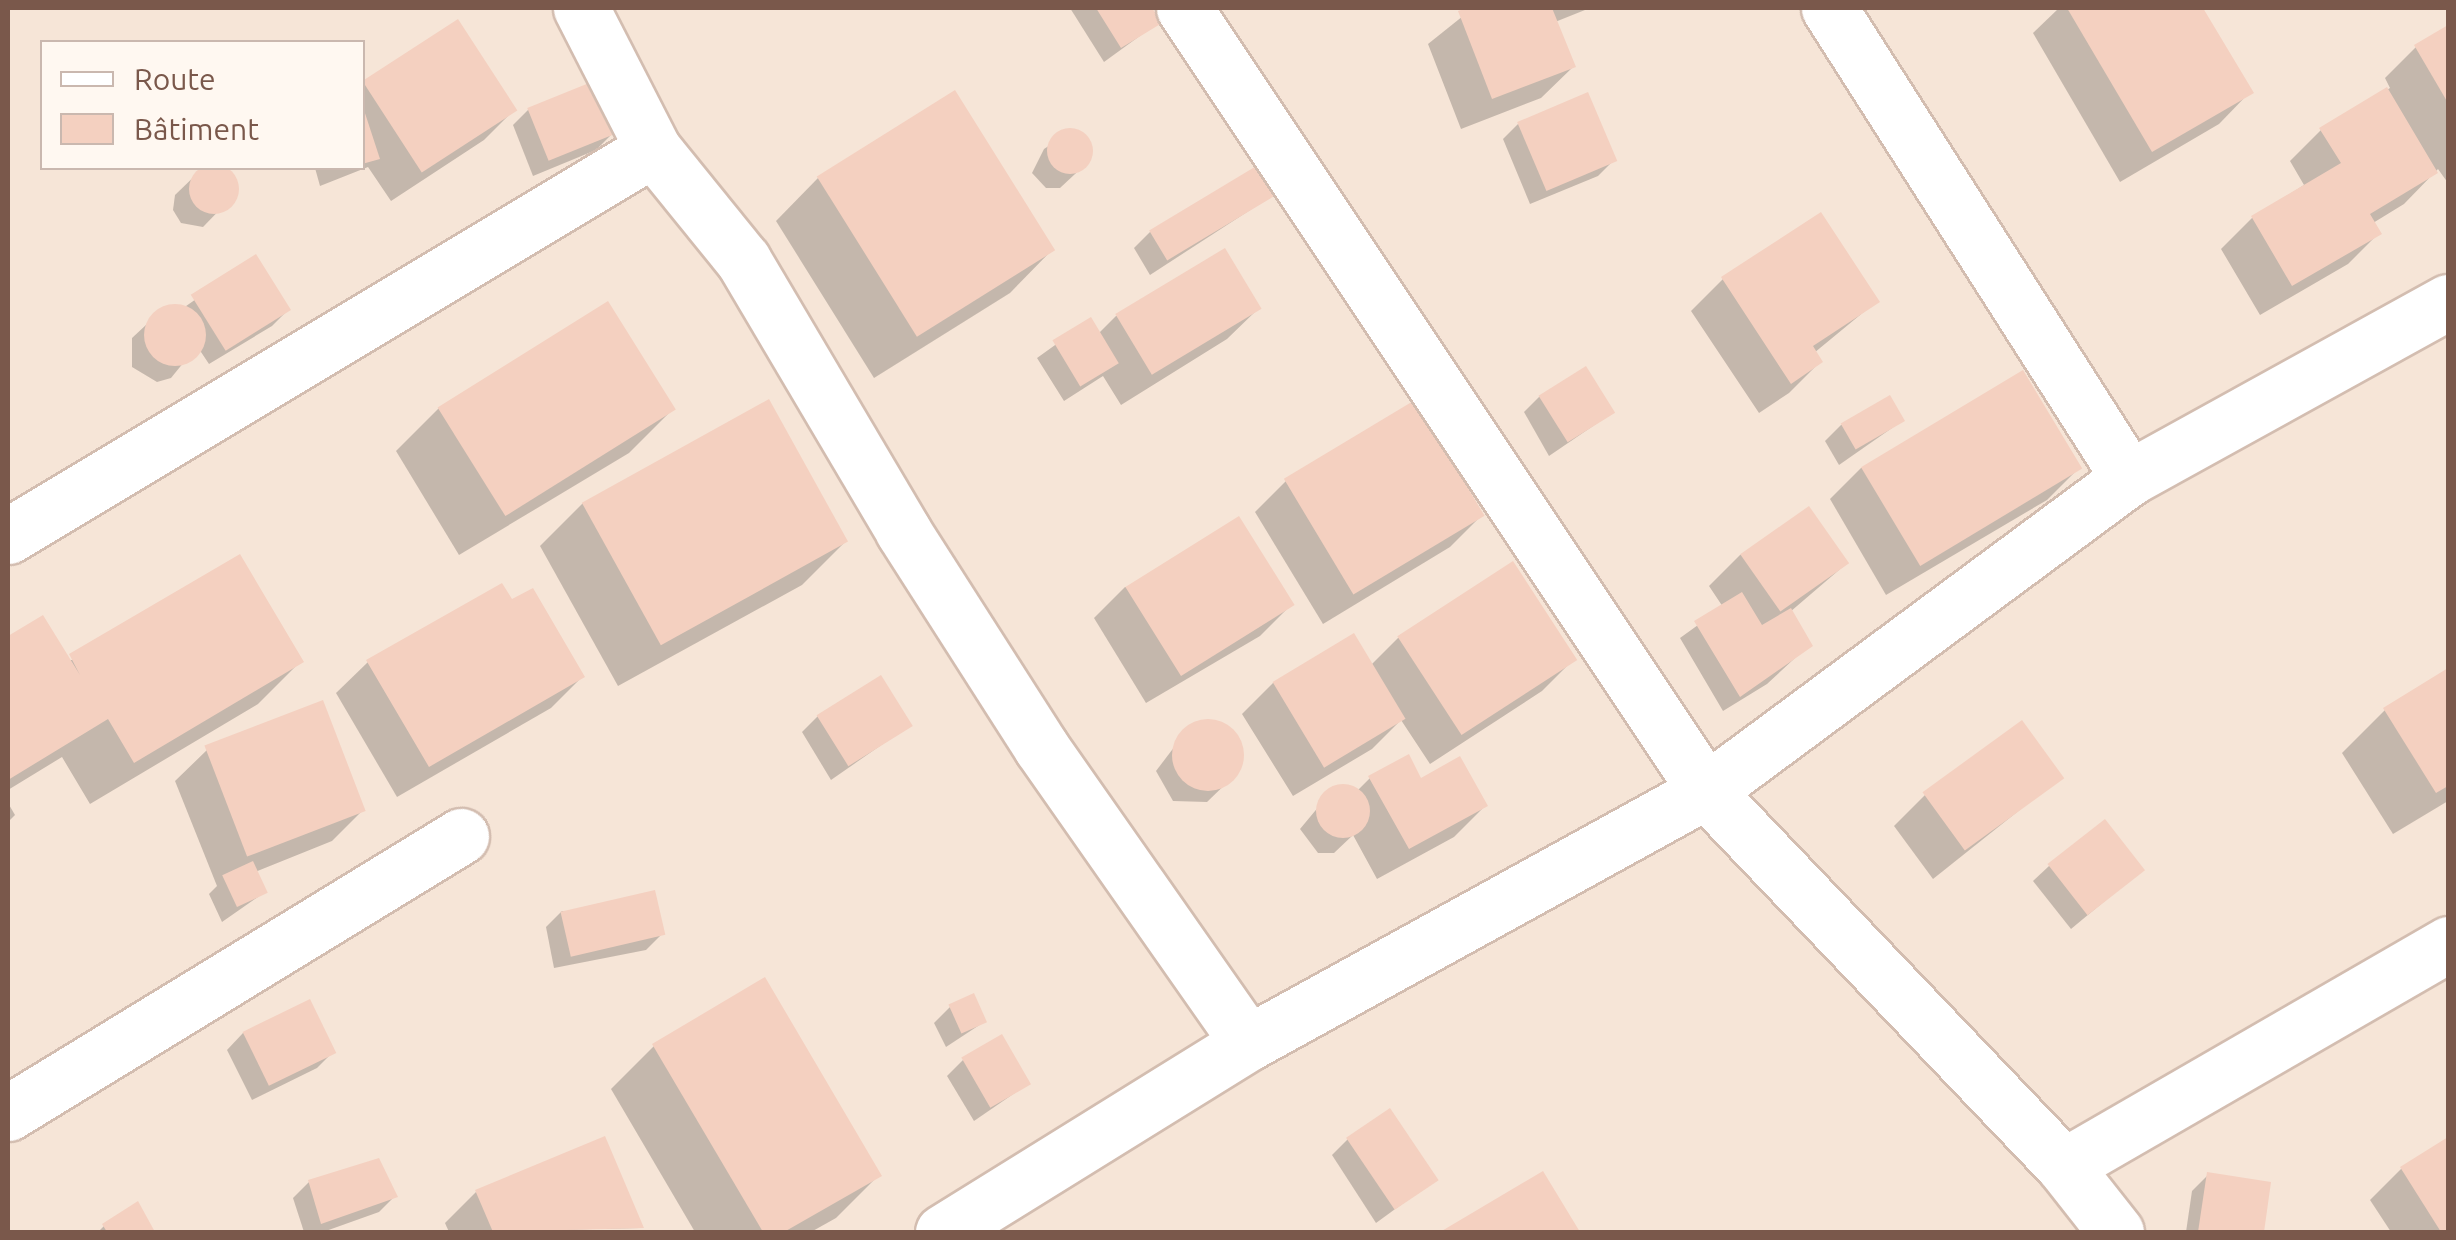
<!DOCTYPE html>
<meta charset="utf-8">
<style>
body{margin:0}
#map{position:relative;width:2456px;height:1240px;overflow:hidden;background:#fdf4e9;font-family:Ubuntu,sans-serif}
div>[style]{position:absolute}
.residential>*{inset:0;background:#f6e5d7}
.shadow>*{inset:0;background:#0003}
.building>*{inset:0;background:#f4d0c0;transform-origin:0 0}
.round{border-radius:50%}
.roads{filter:drop-shadow(2px 0 #d3bdb0) drop-shadow(-2px 0 #d3bdb0) drop-shadow(0 2px #d3bdb0) drop-shadow(0 -2px #d3bdb0)}
.minor>*{height:55px;margin:-27.5px;padding:0 27.5px;transform-origin:27.5px;border-radius:27.5px;background:#fff}
span{translate:-50% -50%;white-space:nowrap;text-align:center;line-height:1.15;-webkit-text-stroke:8px #fff8f1;paint-order:stroke}
.frame{position:absolute;inset:0;border:10px solid #7a584b;pointer-events:none}
.legend{position:absolute;left:40px;top:40px;width:325px;height:130px;box-sizing:border-box;background:#fff8f1;border:2px solid #cab8af;margin:0;padding:12px 18px;list-style:none;font-size:30px;color:#7a584b}
.legend li{display:flex;align-items:center;gap:20px;height:50px}
.legend b{width:50px;border:2px solid #cab8af}
</style>
<div id="map">
<div class="residential">
<i style="clip-path:polygon(evenodd,8px 8px,2448px 8px,2448px 1232px,8px 1232px,8px 8px,42px 42px,362px 42px,362px 168px,42px 168px,42px 42px)"></i>
</div>
<div class="shadow">
<i style="clip-path:polygon(1070px 8px,1149px 8px,1159px 22px,1104px 62px)"></i>
<i style="clip-path:polygon(1473px 8px,1590px 8px,1555px 22px,1573px 67px,1541px 98px,1461px 129px,1428px 44px)"></i>
<i style="clip-path:polygon(2059px 8px,2200px 8px,2250px 92px,2219px 124px,2120px 182px,2033px 33px)"></i>
<i style="clip-path:polygon(457px 22px,515px 109px,484px 140px,391px 201px,368px 167px,320px 186px,315px 168px,362px 168px,362px 84px)"></i>
<i style="clip-path:polygon(2448px 28px,2448px 183px,2438px 169px,2404px 204px,2373px 223px,2379px 233px,2348px 264px,2260px 315px,2221px 249px,2252px 218px,2304px 185px,2290px 161px,2321px 130px,2390px 88px,2385px 78px,2416px 47px)"></i>
<i style="clip-path:polygon(529px 109px,612px 134px,596px 150px,533px 176px,513px 125px)"></i>
<i style="clip-path:polygon(1519px 123px,1614px 160px,1598px 176px,1530px 204px,1503px 139px)"></i>
<i style="clip-path:polygon(1073px 130px,1088px 140px,1089px 161px,1060px 188px,1046px 188px,1032px 173px,1044px 149px)"></i>
<i style="clip-path:polygon(203px 168px,225px 168px,236px 193px,203px 227px,181px 223px,173px 210px,175px 195px)"></i>
<i style="clip-path:polygon(818px 178px,1052px 250px,1010px 293px,874px 378px,776px 221px)"></i>
<i style="clip-path:polygon(1273px 195px,1150px 275px,1134px 248px,1150px 232px)"></i>
<i style="clip-path:polygon(1820px 216px,1877px 301px,1814px 353px,1820px 362px,1789px 393px,1759px 413px,1691px 311px,1723px 279px)"></i>
<i style="clip-path:polygon(256px 257px,288px 310px,272px 326px,209px 364px,197px 346px,171px 378px,157px 382px,132px 367px,132px 338px,161px 311px,179px 311px)"></i>
<i style="clip-path:polygon(1259px 308px,1227px 339px,1121px 405px,1103px 376px,1064px 401px,1037px 358px,1090px 320px,1098px 334px,1116px 316px)"></i>
<i style="clip-path:polygon(1540px 396px,1612px 413px,1549px 456px,1524px 412px)"></i>
<i style="clip-path:polygon(439px 408px,672px 410px,629px 453px,459px 555px,396px 451px)"></i>
<i style="clip-path:polygon(1902px 421px,1839px 465px,1825px 441px,1841px 425px)"></i>
<i style="clip-path:polygon(1861px 468px,2078px 469px,2047px 500px,1886px 595px,1830px 499px)"></i>
<i style="clip-path:polygon(1286px 481px,1481px 516px,1450px 547px,1323px 624px,1255px 512px)"></i>
<i style="clip-path:polygon(583px 503px,845px 542px,802px 585px,618px 686px,540px 546px)"></i>
<i style="clip-path:polygon(1809px 510px,1846px 564px,1790px 612px,1809px 645px,1767px 684px,1723px 711px,1680px 638px,1723px 607px,1709px 586px,1740px 555px)"></i>
<i style="clip-path:polygon(1512px 565px,1574px 659px,1542px 691px,1430px 764px,1401px 720px,1372px 749px,1293px 796px,1242px 714px,1273px 683px,1371px 665px,1398px 638px)"></i>
<i style="clip-path:polygon(1125px 587px,1291px 605px,1260px 636px,1146px 703px,1094px 618px)"></i>
<i style="clip-path:polygon(42px 618px,67px 660px,301px 661px,258px 704px,90px 804px,62px 757px,8px 790px,8px 639px)"></i>
<i style="clip-path:polygon(368px 662px,582px 677px,551px 708px,397px 797px,336px 693px)"></i>
<i style="clip-path:polygon(2448px 671px,2448px 801px,2393px 834px,2342px 753px,2385px 710px)"></i>
<i style="clip-path:polygon(818px 716px,910px 725px,831px 780px,802px 732px)"></i>
<i style="clip-path:polygon(1191px 725px,1226px 726px,1242px 756px,1237px 773px,1207px 802px,1173px 801px,1156px 771px)"></i>
<i style="clip-path:polygon(207px 750px,363px 810px,332px 841px,255px 872px,265px 892px,222px 922px,209px 894px,217px 886px,175px 781px)"></i>
<i style="clip-path:polygon(2061px 777px,1933px 879px,1894px 826px,1925px 795px)"></i>
<i style="clip-path:polygon(1370px 778px,1420px 782px,1485px 806px,1454px 837px,1377px 879px,1353px 835px,1334px 853px,1318px 853px,1300px 829px,1335px 787px,1357px 791px)"></i>
<i style="clip-path:polygon(8px 803px,15px 815px,8px 822px)"></i>
<i style="clip-path:polygon(2049px 866px,2142px 870px,2071px 929px,2033px 881px)"></i>
<i style="clip-path:polygon(562px 911px,662px 934px,646px 950px,554px 968px,546px 927px)"></i>
<i style="clip-path:polygon(308px 1002px,333px 1052px,317px 1068px,252px 1100px,227px 1050px,243px 1033px)"></i>
<i style="clip-path:polygon(950px 1007px,984px 1022px,946px 1047px,934px 1023px)"></i>
<i style="clip-path:polygon(654px 1046px,879px 1175px,836px 1218px,811px 1232px,695px 1232px,611px 1089px)"></i>
<i style="clip-path:polygon(963px 1060px,1028px 1084px,974px 1121px,947px 1076px)"></i>
<i style="clip-path:polygon(1348px 1139px,1435px 1180px,1376px 1223px,1332px 1155px)"></i>
<i style="clip-path:polygon(2448px 1139px,2448px 1232px,2391px 1232px,2370px 1200px,2401px 1169px)"></i>
<i style="clip-path:polygon(1542px 1174px,1577px 1232px,1445px 1232px)"></i>
<i style="clip-path:polygon(2208px 1175px,2268px 1184px,2261px 1232px,2186px 1232px,2192px 1191px)"></i>
<i style="clip-path:polygon(309px 1182px,395px 1196px,379px 1212px,323px 1232px,304px 1232px,293px 1198px)"></i>
<i style="clip-path:polygon(476px 1192px,641px 1228px,449px 1232px,445px 1223px)"></i>
<i style="clip-path:polygon(137px 1205px,152px 1232px,98px 1232px,104px 1226px)"></i>
</div>
<div class="building">
<i style="clip-path:polygon(1096px 8px,1152px 8px,1162px 23px,1121px 48px)"></i>
<i style="clip-path:polygon(1466px 8px,1552px 8px,1576px 67px,1492px 99px,1458px 11px)"></i>
<i style="clip-path:polygon(2067px 8px,2203px 8px,2254px 93px,2152px 152px)"></i>
<i style="left:458px;top:19px;width:109px;height:114px;rotate:57deg"></i>
<i style="clip-path:polygon(2448px 25px,2448px 103px,2414px 45px)"></i>
<i style="left:594px;top:81px;width:57px;height:72px;rotate:68deg"></i>
<i style="clip-path:polygon(2387px 87px,2438px 173px,2370px 214px,2382px 234px,2292px 286px,2251px 216px,2341px 163px,2319px 128px)"></i>
<i style="left:955px;top:90px;width:189px;height:163px;rotate:58deg"></i>
<i style="left:1588px;top:92px;width:75px;height:77px;rotate:67deg"></i>
<i style="clip-path:polygon(362px 104px,380px 159px,362px 164px)"></i>
<i class="round" style="left:1047px;top:128px;width:46px;height:46px"></i>
<i class="round" style="left:189px;top:164px;width:50px;height:50px"></i>
<i style="left:1258px;top:165px;width:35px;height:127px;rotate:59deg"></i>
<i style="clip-path:polygon(1821px 212px,1880px 302px,1813px 346px,1823px 362px,1791px 384px,1721px 277px)"></i>
<i style="left:1225px;top:248px;width:71px;height:128px;rotate:59deg"></i>
<i style="left:256px;top:254px;width:66px;height:77px;rotate:58deg"></i>
<i style="left:608px;top:301px;width:128px;height:201px;rotate:58deg"></i>
<i class="round" style="left:144px;top:304px;width:62px;height:62px"></i>
<i style="left:1091px;top:317px;width:54px;height:45px;rotate:59deg"></i>
<i style="left:1586px;top:366px;width:55px;height:56px;rotate:58deg"></i>
<i style="left:2023px;top:370px;width:115px;height:189px;rotate:59deg"></i>
<i style="left:1890px;top:395px;width:30px;height:57px;rotate:60deg"></i>
<i style="left:769px;top:399px;width:163px;height:214px;rotate:61deg"></i>
<i style="left:1415px;top:400px;width:135px;height:153px;rotate:59deg"></i>
<i style="left:1809px;top:506px;width:70px;height:84px;rotate:55deg"></i>
<i style="left:1239px;top:516px;width:105px;height:134px;rotate:58deg"></i>
<i style="clip-path:polygon(240px 554px,304px 662px,134px 763px,108px 719px,8px 780px,8px 636px,43px 615px,80px 675px,69px 654px)"></i>
<i style="left:1513px;top:561px;width:118px;height:138px;rotate:57deg"></i>
<i style="clip-path:polygon(502px 583px,512px 599px,533px 588px,585px 677px,429px 767px,366px 660px)"></i>
<i style="clip-path:polygon(1742px 592px,1762px 625px,1791px 608px,1813px 646px,1740px 697px,1694px 621px)"></i>
<i style="left:1354px;top:633px;width:100px;height:95px;rotate:59deg"></i>
<i style="clip-path:polygon(2448px 668px,2448px 786px,2436px 793px,2383px 708px)"></i>
<i style="left:881px;top:675px;width:60px;height:76px;rotate:58deg"></i>
<i style="left:323px;top:700px;width:119px;height:127px;rotate:69deg"></i>
<i class="round" style="left:1172px;top:719px;width:72px;height:72px"></i>
<i style="left:2022px;top:720px;width:72px;height:123px;rotate:54deg"></i>
<i style="clip-path:polygon(1409px 754px,1421px 778px,1460px 756px,1488px 806px,1409px 849px,1368px 776px)"></i>
<i class="round" style="left:1316px;top:784px;width:54px;height:54px"></i>
<i style="left:2105px;top:819px;width:65px;height:73px;rotate:52deg"></i>
<i style="left:253px;top:861px;width:35px;height:34px;rotate:65deg"></i>
<i style="left:655px;top:890px;width:46px;height:97px;rotate:77deg"></i>
<i style="clip-path:polygon(765px 977px,882px 1176px,784px 1232px,763px 1232px,652px 1044px)"></i>
<i style="left:974px;top:993px;width:32px;height:28px;rotate:66deg"></i>
<i style="left:310px;top:999px;width:60px;height:75px;rotate:64deg"></i>
<i style="left:1002px;top:1034px;width:58px;height:47px;rotate:60deg"></i>
<i style="left:1390px;top:1108px;width:87px;height:53px;rotate:56deg"></i>
<i style="clip-path:polygon(605px 1136px,644px 1228px,493px 1232px,475px 1190px)"></i>
<i style="clip-path:polygon(2448px 1137px,2448px 1232px,2441px 1232px,2400px 1167px)"></i>
<i style="clip-path:polygon(379px 1158px,398px 1197px,321px 1224px,308px 1180px)"></i>
<i style="clip-path:polygon(1543px 1171px,1580px 1232px,1440px 1232px)"></i>
<i style="clip-path:polygon(2207px 1172px,2271px 1182px,2264px 1232px,2198px 1232px)"></i>
<i style="clip-path:polygon(138px 1201px,155px 1232px,107px 1232px,102px 1224px)"></i>
</div>
<div class="roads">
<div class="minor">
<i style="left:581px;top:8px;width:158px;rotate:62.9deg"></i>
<i style="left:653px;top:149px;width:143px;rotate:51deg"></i>
<i style="left:743px;top:260px;width:315px;rotate:59.4deg"></i>
<i style="left:903px;top:531px;width:256px;rotate:57.4deg"></i>
<i style="left:1041px;top:747px;width:361px;rotate:55deg"></i>
<i style="left:1184px;top:8px;width:941px;rotate:56.31deg"></i>
<i style="left:1706px;top:791px;width:518px;rotate:46.33deg"></i>
<i style="left:2064px;top:1166px;width:84px;rotate:51.8deg"></i>
<i style="left:1829px;top:8px;width:558px;rotate:57.45deg"></i>
<i style="left:8px;top:536px;width:752px;rotate:-30.96deg"></i>
<i style="left:8px;top:1113px;width:531px;rotate:-31.44deg"></i>
<i style="left:2064px;top:1166px;width:444px;rotate:-30deg"></i>
<i style="left:943px;top:1232px;width:359px;rotate:-31.8deg"></i>
<i style="left:1248px;top:1043px;width:523px;rotate:-28.82deg"></i>
<i style="left:1706px;top:791px;width:526px;rotate:-36.5deg"></i>
<i style="left:2129px;top:478px;width:364px;rotate:-28.9deg"></i>
</div>
</div>
<div class="frame"></div>
<ul class="legend">
<li><b style="height:12px;background:#fff"></b>Route</li>
<li><b style="height:28px;background:#f4d0c0"></b>Bâtiment</li>
</ul>
</div>
